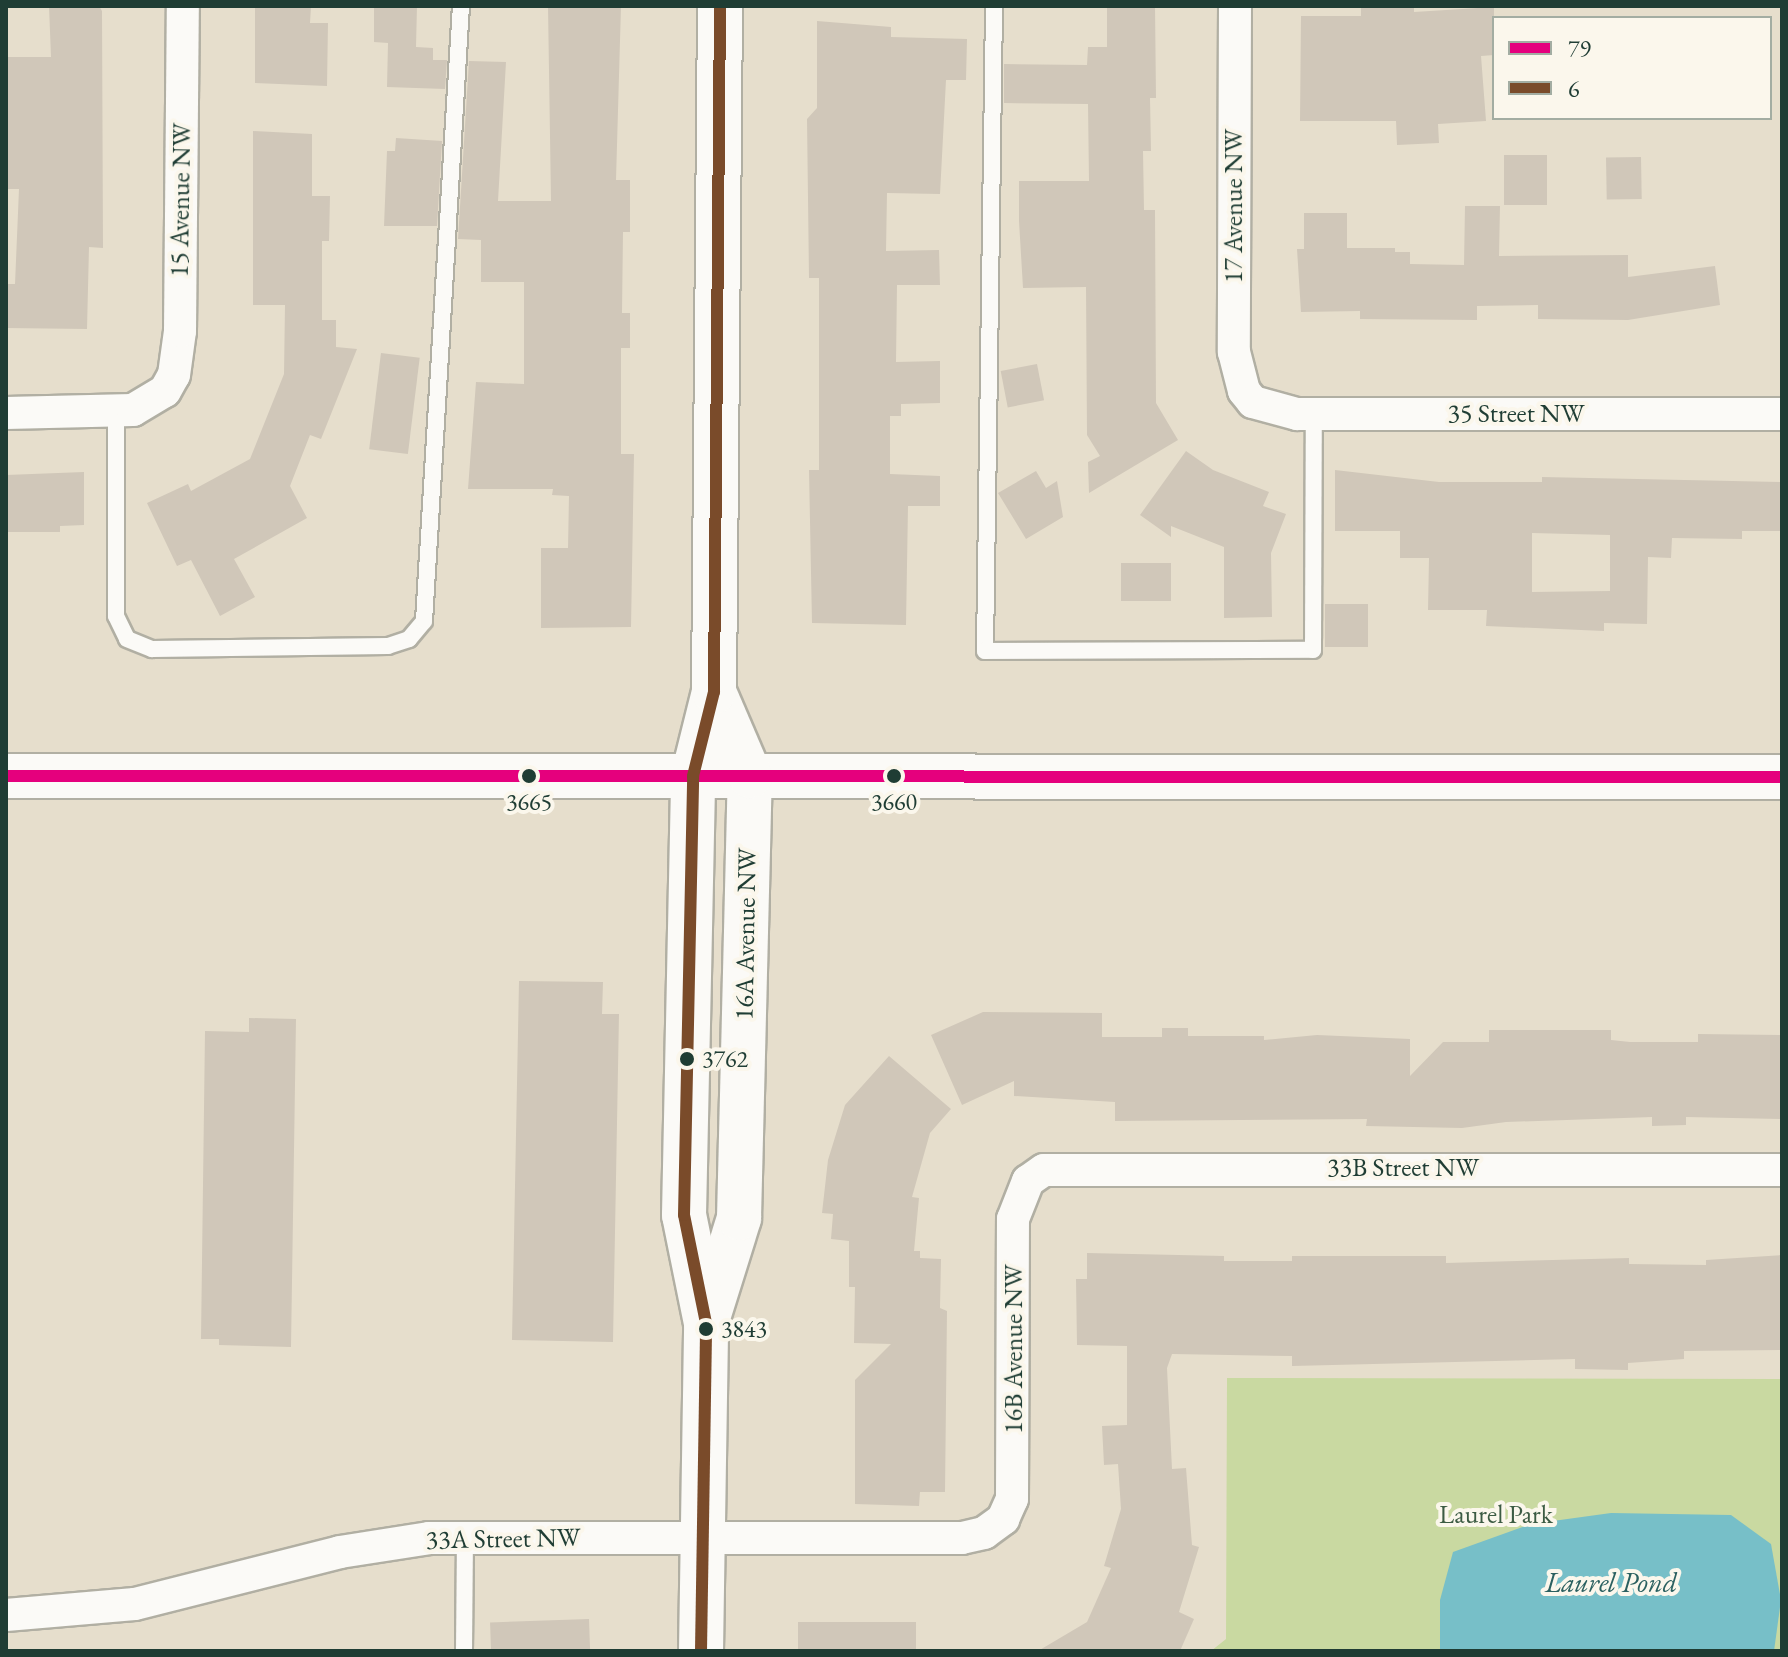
<!DOCTYPE html>
<style>
body{margin:0}
#map{position:relative;width:1788px;height:1657px;overflow:hidden;background:#e6decc;font-family:"EB Garamond",serif}
div>[style]{position:absolute}
.green>*{inset:0;background:#c9d9a1}
.water>*{inset:0;background:#77bfc8}
.building>*{inset:0;background:#d0c7b9;transform-origin:0 0}
.roads{filter:drop-shadow(2px 0 #b1afa3) drop-shadow(-2px 0 #b1afa3) drop-shadow(0 2px #b1afa3) drop-shadow(0 -2px #b1afa3)}
.lane>*{height:16px;margin:-8px;padding:0 8px;transform-origin:8px;border-radius:8px;background:#fbfaf7}
.street>*{height:32px;margin:-16px;padding:0 16px;transform-origin:16px;border-radius:16px;background:#fbfaf7}
.secondary>*{height:44px;margin:-22px;padding:0 22px;transform-origin:22px;border-radius:22px;background:#fbfaf7}
.bus-1>*{height:12px;margin:-6px;padding:0 6px;transform-origin:6px;border-radius:6px;background:#e5007d}
.bus-2>*{height:12px;margin:-6px;padding:0 6px;transform-origin:6px;border-radius:6px;background:#7a4b2a}
.dots>*{width:22px;height:22px;translate:-50% -50%;box-sizing:border-box;border:4px solid #fbf7ec;border-radius:50%}
span{translate:-50% -50%;white-space:nowrap;text-align:center;line-height:1.15;-webkit-text-stroke:8px #fbf7ec;paint-order:stroke}
.bus-label{font-size:24px;color:#1f3d34}
.left{translate:0 -50%;text-align:left}
.street-label{font-size:26px;color:#1f3d34}
.park-label{font-size:26px;color:#3c5b43}
.water-label{font-size:28px;color:#2b6060;font-style:italic}
.frame{position:absolute;inset:0;border:8px solid #1f3d34;pointer-events:none}
.legend{position:absolute;left:1492px;top:16px;width:280px;height:104px;box-sizing:border-box;background:#fbf7ec;border:2px solid #a3ada2;margin:0;padding:10px 14px;list-style:none;font-size:24px;color:#1f3d34}
.legend li{display:flex;align-items:center;gap:16px;height:40px}
.legend b{width:40px;border:2px solid #a3ada2}
</style>
<div id="map">
<div class="green">
<i style="clip-path:polygon(1227px 1378px,1782px 1379px,1782px 1651px,1211px 1651px,1226px 1639px)"></i>
</div>
<div class="water">
<i style="clip-path:polygon(1611px 1513px,1731px 1515px,1771px 1544px,1781px 1600px,1774px 1651px,1440px 1651px,1440px 1600px,1453px 1552px,1531px 1524px)"></i>
</div>
<div class="building">
<i style="clip-path:polygon(49px 6px,99px 6px,102px 11px,103px 248px,89px 247px,87px 329px,6px 328px,6px 284px,15px 284px,19px 189px,7px 189px,6px 57px,51px 57px)"></i>
<i style="clip-path:polygon(255px 6px,311px 6px,310px 23px,328px 23px,327px 86px,255px 83px)"></i>
<i style="clip-path:polygon(374px 6px,417px 6px,416px 47px,433px 48px,433px 60px,447px 60px,445px 89px,387px 87px,388px 43px,374px 42px)"></i>
<i style="clip-path:polygon(548px 6px,621px 6px,616px 180px,630px 180px,630px 232px,623px 232px,622px 313px,630px 313px,630px 348px,621px 348px,621px 454px,634px 454px,631px 627px,541px 628px,541px 548px,568px 548px,569px 496px,552px 495px,553px 489px,468px 489px,476px 382px,524px 384px,524px 282px,481px 282px,481px 240px,458px 239px,469px 61px,506px 62px,498px 201px,551px 201px)"></i>
<i style="clip-path:polygon(1107px 6px,1155px 6px,1156px 98px,1150px 98px,1151px 151px,1143px 151px,1144px 210px,1155px 210px,1156px 403px,1178px 440px,1089px 493px,1088px 462px,1100px 456px,1087px 435px,1086px 287px,1023px 288px,1019px 221px,1019px 181px,1089px 181px,1088px 104px,1004px 103px,1004px 64px,1087px 65px,1088px 47px,1107px 47px)"></i>
<i style="clip-path:polygon(1361px 6px,1414px 6px,1414px 12px,1494px 7px,1494px 55px,1481px 56px,1486px 121px,1438px 124px,1439px 143px,1397px 145px,1396px 121px,1300px 121px,1301px 16px,1361px 16px)"></i>
<i style="clip-path:polygon(817px 21px,891px 27px,891px 37px,967px 39px,966px 80px,946px 80px,940px 194px,887px 193px,886px 251px,939px 250px,940px 285px,897px 285px,896px 362px,940px 361px,940px 403px,901px 404px,901px 416px,890px 416px,890px 474px,940px 476px,940px 506px,908px 506px,906px 625px,812px 623px,809px 470px,819px 470px,819px 278px,809px 278px,807px 119px,817px 108px)"></i>
<i style="clip-path:polygon(253px 131px,312px 134px,312px 196px,330px 196px,329px 241px,322px 241px,322px 320px,336px 320px,336px 347px,357px 349px,321px 439px,310px 435px,290px 486px,307px 518px,234px 559px,255px 597px,220px 616px,191px 560px,177px 566px,147px 503px,188px 484px,191px 491px,250px 459px,284px 374px,285px 305px,253px 305px)"></i>
<i style="clip-path:polygon(396px 138px,442px 141px,437px 226px,384px 226px,387px 151px,395px 151px)"></i>
<i style="left:1504px;top:155px;width:43px;height:50px"></i>
<i style="left:1641px;top:157px;width:42px;height:35px;rotate:89deg"></i>
<i style="clip-path:polygon(1465px 206px,1500px 206px,1499px 256px,1628px 255px,1628px 277px,1715px 266px,1720px 305px,1628px 320px,1538px 319px,1538px 305px,1477px 306px,1477px 320px,1360px 319px,1360px 311px,1301px 312px,1297px 249px,1304px 249px,1304px 213px,1347px 213px,1347px 248px,1395px 248px,1395px 252px,1410px 252px,1410px 264px,1464px 265px)"></i>
<i style="left:381px;top:353px;width:39px;height:97px;rotate:7deg"></i>
<i style="left:1037px;top:364px;width:37px;height:37px;rotate:79deg"></i>
<i style="clip-path:polygon(1186px 451px,1213px 470px,1269px 492px,1263px 506px,1286px 514px,1271px 553px,1272px 617px,1224px 618px,1224px 547px,1171px 526px,1171px 537px,1140px 515px)"></i>
<i style="clip-path:polygon(evenodd,1335px 470px,1439px 482px,1542px 482px,1542px 477px,1782px 482px,1782px 531px,1742px 531px,1742px 539px,1672px 538px,1671px 558px,1648px 557px,1647px 624px,1604px 623px,1604px 631px,1486px 626px,1487px 610px,1428px 610px,1429px 558px,1400px 558px,1400px 531px,1335px 531px,1335px 470px,1532px 533px,1610px 535px,1610px 591px,1532px 592px,1532px 533px)"></i>
<i style="clip-path:polygon(1036px 471px,1046px 488px,1057px 481px,1063px 517px,1026px 539px,998px 493px)"></i>
<i style="clip-path:polygon(84px 472px,84px 525px,60px 526px,60px 532px,6px 532px,6px 475px)"></i>
<i style="left:1121px;top:563px;width:50px;height:38px"></i>
<i style="left:1325px;top:604px;width:43px;height:43px"></i>
<i style="clip-path:polygon(519px 981px,603px 982px,602px 1014px,619px 1014px,613px 1342px,512px 1340px)"></i>
<i style="clip-path:polygon(983px 1012px,1102px 1013px,1102px 1037px,1162px 1037px,1162px 1028px,1188px 1028px,1188px 1036px,1264px 1036px,1264px 1040px,1317px 1035px,1410px 1039px,1410px 1076px,1443px 1042px,1489px 1042px,1489px 1030px,1611px 1030px,1611px 1040px,1630px 1042px,1698px 1042px,1698px 1034px,1782px 1035px,1782px 1119px,1686px 1117px,1686px 1125px,1652px 1126px,1652px 1117px,1506px 1122px,1462px 1128px,1366px 1126px,1367px 1119px,1115px 1121px,1115px 1102px,1014px 1096px,1014px 1081px,962px 1105px,931px 1035px)"></i>
<i style="clip-path:polygon(249px 1018px,296px 1019px,291px 1347px,219px 1345px,219px 1339px,201px 1339px,205px 1031px,249px 1032px)"></i>
<i style="clip-path:polygon(889px 1056px,951px 1109px,930px 1133px,912px 1197px,919px 1198px,914px 1251px,920px 1251px,920px 1258px,941px 1259px,940px 1308px,947px 1311px,945px 1492px,920px 1492px,919px 1506px,855px 1504px,855px 1380px,891px 1344px,854px 1343px,855px 1287px,849px 1287px,849px 1241px,831px 1239px,833px 1214px,822px 1213px,828px 1160px,845px 1105px)"></i>
<i style="clip-path:polygon(1087px 1253px,1224px 1256px,1224px 1261px,1292px 1261px,1292px 1256px,1446px 1256px,1446px 1263px,1629px 1258px,1629px 1264px,1706px 1265px,1706px 1260px,1782px 1255px,1782px 1350px,1684px 1351px,1684px 1359px,1628px 1363px,1628px 1370px,1575px 1369px,1575px 1359px,1292px 1366px,1292px 1356px,1172px 1354px,1167px 1368px,1172px 1469px,1186px 1468px,1192px 1545px,1199px 1547px,1179px 1612px,1194px 1619px,1180px 1651px,1038px 1651px,1087px 1622px,1111px 1568px,1104px 1566px,1121px 1509px,1118px 1464px,1104px 1465px,1102px 1426px,1127px 1425px,1127px 1346px,1077px 1345px,1076px 1279px,1087px 1279px)"></i>
<i style="left:589px;top:1619px;width:32px;height:99px;rotate:88deg"></i>
<i style="left:916px;top:1622px;width:29px;height:118px;rotate:90deg"></i>
</div>
<div class="roads">
<div class="lane">
<i style="left:994px;top:6px;width:645px;rotate:90.8deg"></i>
<i style="left:985px;top:651px;width:328px;rotate:-0.2deg"></i>
<i style="left:1313px;top:650px;width:236px;rotate:-89.8deg"></i>
<i style="left:116px;top:414px;width:202px;rotate:90deg"></i>
<i style="left:116px;top:616px;width:25px;rotate:64deg"></i>
<i style="left:127px;top:639px;width:27px;rotate:22deg"></i>
<i style="left:152px;top:649px;width:236px;rotate:-0.7deg"></i>
<i style="left:388px;top:646px;width:22px;rotate:-18deg"></i>
<i style="left:409px;top:639px;width:23px;rotate:-50deg"></i>
<i style="left:424px;top:621px;width:616px;rotate:-86.56deg"></i>
<i style="left:464px;top:1651px;width:114px;rotate:-89.5deg"></i>
</div>
<div class="street">
<i style="left:1235px;top:6px;width:346px;rotate:90.2deg"></i>
<i style="left:1234px;top:352px;width:40px;rotate:75.6deg"></i>
<i style="left:1244px;top:391px;width:14px;rotate:51deg"></i>
<i style="left:1253px;top:402px;width:46px;rotate:15.3deg"></i>
<i style="left:1297px;top:414px;width:485px"></i>
<i style="left:6px;top:413px;width:127px;rotate:-1.4deg"></i>
<i style="left:133px;top:410px;width:37px;rotate:-31deg"></i>
<i style="left:165px;top:391px;width:18px;rotate:-61deg"></i>
<i style="left:174px;top:375px;width:44px;rotate:-82.2deg"></i>
<i style="left:180px;top:331px;width:325px;rotate:-89.5deg"></i>
<i style="left:6px;top:1615px;width:129px;rotate:-4.9deg"></i>
<i style="left:135px;top:1604px;width:211px;rotate:-14.2deg"></i>
<i style="left:340px;top:1552px;width:90px;rotate:-8.9deg"></i>
<i style="left:429px;top:1538px;width:533px"></i>
<i style="left:962px;top:1538px;width:23px;rotate:-13deg"></i>
<i style="left:984px;top:1533px;width:24px;rotate:-36deg"></i>
<i style="left:1003px;top:1519px;width:22px;rotate:-66deg"></i>
<i style="left:1012px;top:1499px;width:280px;rotate:-89.8deg"></i>
<i style="left:1013px;top:1219px;width:41px;rotate:-68.5deg"></i>
<i style="left:1028px;top:1181px;width:19px;rotate:-35deg"></i>
<i style="left:1044px;top:1170px;width:738px"></i>
</div>
<div class="secondary">
<i style="left:6px;top:776px;width:1776px;rotate:0.03deg"></i>
<i style="left:707px;top:1321px;width:108px;rotate:-72.7deg"></i>
<i style="left:739px;top:1218px;width:442px;rotate:-88.6deg"></i>
<i style="left:750px;top:776px;width:91px;rotate:-113.2deg"></i>
<i style="left:701px;top:1651px;width:328px;rotate:-89.1deg"></i>
<i style="left:706px;top:1323px;width:110px;rotate:-101.5deg"></i>
<i style="left:684px;top:1215px;width:439px;rotate:-88.8deg"></i>
<i style="left:693px;top:776px;width:87px;rotate:-76deg"></i>
<i style="left:714px;top:692px;width:686px;rotate:-89.5deg"></i>
</div>
</div>
<div class="bus-1">
<i style="left:6px;top:776px;width:1776px;rotate:0.03deg"></i>
</div>
<div class="bus-2">
<i style="left:701px;top:1651px;width:328px;rotate:-89.1deg"></i>
<i style="left:706px;top:1323px;width:110px;rotate:-101.5deg"></i>
<i style="left:684px;top:1215px;width:439px;rotate:-88.8deg"></i>
<i style="left:693px;top:776px;width:87px;rotate:-76deg"></i>
<i style="left:714px;top:692px;width:686px;rotate:-89.5deg"></i>
</div>
<div class="dots">
<i style="left:529px;top:776px;background:#1f3d34"></i>
<i style="left:894px;top:776px;background:#1f3d34"></i>
<i style="left:687px;top:1059px;background:#1f3d34"></i>
<i style="left:706px;top:1329px;background:#1f3d34"></i>
</div>
<div class="bus-label">
<span style="left:529px;top:802px">3665</span>
<span style="left:894px;top:802px">3660</span>
<span class="left" style="left:702px;top:1059px">3762</span>
<span class="left" style="left:721px;top:1329px">3843</span>
</div>
<div class="street-label">
<span style="left:181px;top:200px;rotate:-89deg">15 Avenue NW</span>
<span style="left:1234px;top:206px;rotate:-90deg">17 Avenue NW</span>
<span style="left:1516px;top:414px">35 Street NW</span>
<span style="left:746px;top:934px;rotate:-89deg">16A Avenue NW</span>
<span style="left:1403px;top:1168px">33B Street NW</span>
<span style="left:1014px;top:1349px;rotate:-90deg">16B Avenue NW</span>
<span style="left:503px;top:1539px;rotate:-1deg">33A Street NW</span>
</div>
<div class="park-label">
<span style="left:1496px;top:1515px">Laurel Park</span>
</div>
<div class="water-label">
<span style="left:1611px;top:1582px">Laurel Pond</span>
</div>
<div class="frame"></div>
<ul class="legend">
<li><b style="height:10px;background:#e5007d"></b>79</li>
<li><b style="height:10px;background:#7a4b2a"></b>6</li>
</ul>
</div>
